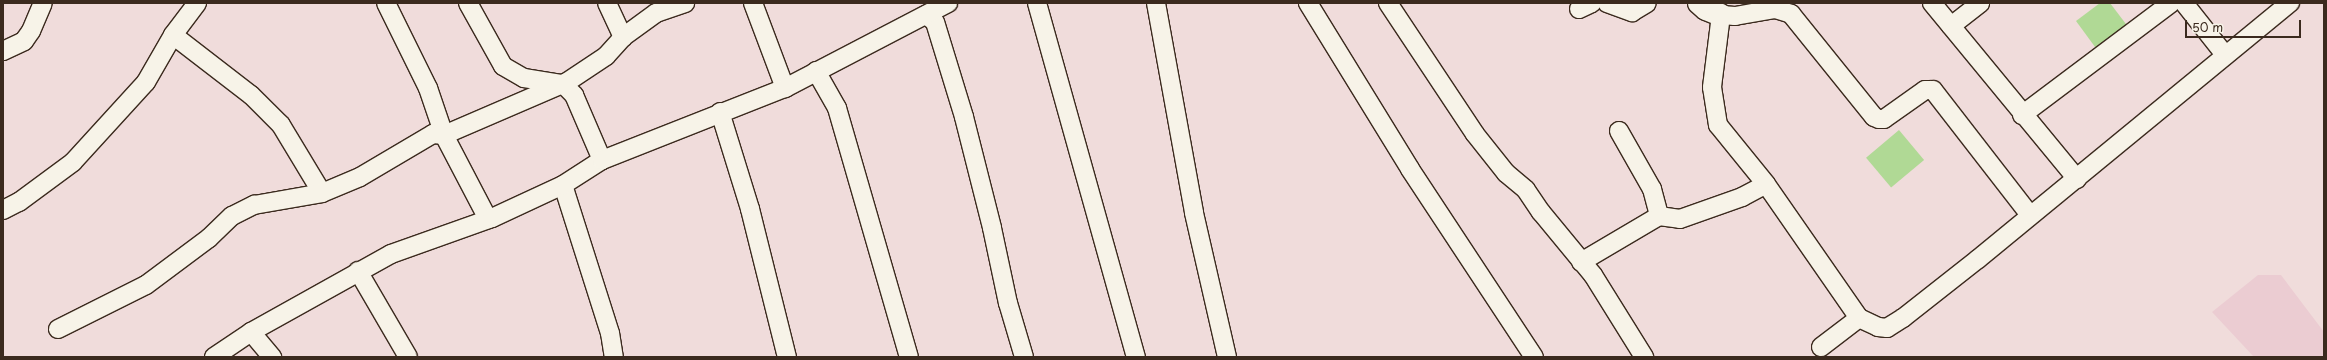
<!DOCTYPE html>
<style>
body{margin:0}
#map{position:relative;width:2327px;height:360px;overflow:hidden;background:#f0dcdb;font-family:"Playpen Sans",sans-serif}
div>[style]{position:absolute}
.built>*{inset:0;background:#ebccd2}
.green>*{inset:0;background:#b0d995;transform-origin:0 0}
.roads{filter:drop-shadow(1px 0 #3b2a1e) drop-shadow(-1px 0 #3b2a1e) drop-shadow(0 1px #3b2a1e) drop-shadow(0 -1px #3b2a1e)}
.street>*{height:18px;margin:-9px;padding:0 9px;transform-origin:9px;border-radius:9px;background:#f7f3e8}
.secondary>*{height:22px;margin:-11px;padding:0 11px;transform-origin:11px;border-radius:11px;background:#f7f3e8}
span{translate:-50% -50%;white-space:nowrap;text-align:center;line-height:1.15;-webkit-text-stroke:4px #f7f3e8;paint-order:stroke}
.frame{position:absolute;inset:0;border:4px solid #3b2a1e;pointer-events:none}
.scale{position:absolute;left:2185px;top:20px;width:116px;height:18px;box-sizing:border-box;border:2px solid #3b2a1e;border-top:0;padding-left:5px;font-size:12px;line-height:14px;white-space:nowrap;color:#3b2a1e;-webkit-text-stroke:3px #f7f3e8;paint-order:stroke}
</style>
<div id="map">
<div class="built">
<i style="clip-path:polygon(2258px 275px,2281px 275px,2324px 332px,2324px 357px,2254px 357px,2212px 312px)"></i>
</div>
<div class="green">
<i style="clip-path:polygon(2100px 3px,2110px 3px,2129px 28px,2098px 51px,2076px 21px)"></i>
<i style="left:1899px;top:130px;width:39px;height:43px;rotate:50deg"></i>
</div>
<div class="roads">
<div class="street">
<i style="left:386px;top:3px;width:95px;rotate:63.7deg"></i>
<i style="left:428px;top:88px;width:50px;rotate:71.2deg"></i>
<i style="left:444px;top:135px;width:95px;rotate:62.4deg"></i>
<i style="left:468px;top:3px;width:72px;rotate:60.9deg"></i>
<i style="left:503px;top:66px;width:24px;rotate:30deg"></i>
<i style="left:524px;top:78px;width:39px;rotate:9deg"></i>
<i style="left:563px;top:84px;width:16px;rotate:45deg"></i>
<i style="left:574px;top:95px;width:71px;rotate:66.7deg"></i>
<i style="left:607px;top:3px;width:38px;rotate:65deg"></i>
<i style="left:753px;top:3px;width:91px;rotate:69.4deg"></i>
<i style="left:1037px;top:3px;width:368px;rotate:74.4deg"></i>
<i style="left:1156px;top:3px;width:213px;rotate:79.7deg"></i>
<i style="left:1194px;top:213px;width:148px;rotate:77.1deg"></i>
<i style="left:1308px;top:3px;width:195px;rotate:58.4deg"></i>
<i style="left:1410px;top:169px;width:225px;rotate:56.6deg"></i>
<i style="left:1388px;top:3px;width:157px;rotate:56.4deg"></i>
<i style="left:1475px;top:134px;width:50px;rotate:51.5deg"></i>
<i style="left:1506px;top:173px;width:26px;rotate:40deg"></i>
<i style="left:1526px;top:190px;width:27px;rotate:56deg"></i>
<i style="left:1541px;top:212px;width:82px;rotate:50.5deg"></i>
<i style="left:1593px;top:275px;width:97px;rotate:58.1deg"></i>
<i style="left:1607px;top:3px;width:27px;rotate:20deg"></i>
<i style="left:1632px;top:12px;width:17px;rotate:-31deg"></i>
<i style="left:1932px;top:3px;width:228px;rotate:50.5deg"></i>
<i style="left:2184px;top:3px;width:66px;rotate:51.7deg"></i>
<i style="left:1579px;top:9px;width:14px;rotate:-25deg"></i>
<i style="left:926px;top:15px;width:11px;rotate:38deg"></i>
<i style="left:935px;top:22px;width:99px;rotate:73deg"></i>
<i style="left:964px;top:117px;width:114px;rotate:75.8deg"></i>
<i style="left:992px;top:228px;width:77px;rotate:78deg"></i>
<i style="left:1008px;top:303px;width:56px;rotate:73.5deg"></i>
<i style="left:1951px;top:26px;width:37px;rotate:-38deg"></i>
<i style="left:173px;top:35px;width:98px;rotate:37.6deg"></i>
<i style="left:251px;top:95px;width:42px;rotate:45deg"></i>
<i style="left:281px;top:125px;width:79px;rotate:58.9deg"></i>
<i style="left:3px;top:51px;width:23px;rotate:-25deg"></i>
<i style="left:24px;top:41px;width:12px;rotate:-55deg"></i>
<i style="left:31px;top:31px;width:30px;rotate:-67deg"></i>
<i style="left:816px;top:71px;width:43px;rotate:60.4deg"></i>
<i style="left:837px;top:108px;width:259px;rotate:73.9deg"></i>
<i style="left:720px;top:112px;width:102px;rotate:72.8deg"></i>
<i style="left:750px;top:209px;width:153px;rotate:76deg"></i>
<i style="left:2022px;top:115px;width:186px;rotate:-36.9deg"></i>
<i style="left:1619px;top:131px;width:67px;rotate:60.4deg"></i>
<i style="left:1652px;top:189px;width:28px;rotate:75deg"></i>
<i style="left:563px;top:185px;width:155px;rotate:72.4deg"></i>
<i style="left:610px;top:333px;width:24px;rotate:81deg"></i>
<i style="left:3px;top:210px;width:18px;rotate:-27deg"></i>
<i style="left:19px;top:202px;width:67px;rotate:-36.5deg"></i>
<i style="left:73px;top:162px;width:108px;rotate:-47.6deg"></i>
<i style="left:146px;top:82px;width:54px;rotate:-60.1deg"></i>
<i style="left:173px;top:35px;width:40px;rotate:-53deg"></i>
<i style="left:1581px;top:262px;width:91px;rotate:-30.5deg"></i>
<i style="left:1659px;top:216px;width:21px;rotate:8deg"></i>
<i style="left:1680px;top:219px;width:66px;rotate:-19.5deg"></i>
<i style="left:1742px;top:197px;width:27px;rotate:-28deg"></i>
<i style="left:358px;top:271px;width:99px;rotate:59.8deg"></i>
<i style="left:1859px;top:318px;width:21px;rotate:25deg"></i>
<i style="left:1878px;top:327px;width:9px;rotate:6deg"></i>
<i style="left:1887px;top:328px;width:19px;rotate:-32deg"></i>
<i style="left:1903px;top:318px;width:95px;rotate:-38.2deg"></i>
<i style="left:1978px;top:259px;width:404px;rotate:-39.4deg"></i>
<i style="left:58px;top:329px;width:98px;rotate:-26.6deg"></i>
<i style="left:146px;top:285px;width:79px;rotate:-36.7deg"></i>
<i style="left:209px;top:238px;width:32px;rotate:-44deg"></i>
<i style="left:232px;top:216px;width:25px;rotate:-27deg"></i>
<i style="left:254px;top:205px;width:69px;rotate:-10deg"></i>
<i style="left:322px;top:193px;width:41px;rotate:-22.8deg"></i>
<i style="left:360px;top:177px;width:85px;rotate:-30.5deg"></i>
<i style="left:433px;top:134px;width:11px;rotate:5deg"></i>
<i style="left:444px;top:135px;width:134px;rotate:-23.3deg"></i>
<i style="left:567px;top:82px;width:47px;rotate:-33.7deg"></i>
<i style="left:606px;top:56px;width:25px;rotate:-48deg"></i>
<i style="left:623px;top:37px;width:41px;rotate:-36deg"></i>
<i style="left:656px;top:13px;width:31px;rotate:-19deg"></i>
<i style="left:251px;top:332px;width:33px;rotate:50deg"></i>
<i style="left:1821px;top:347px;width:48px;rotate:-37.3deg"></i>
<i style="left:1859px;top:318px;width:163px;rotate:-124.8deg"></i>
<i style="left:1766px;top:184px;width:76px;rotate:-129.1deg"></i>
<i style="left:1718px;top:125px;width:38px;rotate:-99deg"></i>
<i style="left:1712px;top:87px;width:73px;rotate:-82.9deg"></i>
<i style="left:1721px;top:15px;width:14px;rotate:4deg"></i>
<i style="left:1735px;top:16px;width:41px;rotate:-9.9deg"></i>
<i style="left:1775px;top:9px;width:17px;rotate:17deg"></i>
<i style="left:1791px;top:14px;width:132px;rotate:51.1deg"></i>
<i style="left:1874px;top:117px;width:5px;rotate:22deg"></i>
<i style="left:1879px;top:119px;width:5px"></i>
<i style="left:1884px;top:119px;width:50px;rotate:-35.3deg"></i>
<i style="left:1925px;top:90px;width:8px"></i>
<i style="left:1933px;top:90px;width:158px;rotate:52.2deg"></i>
<i style="left:214px;top:357px;width:45px;rotate:-34deg"></i>
<i style="left:251px;top:332px;width:160px;rotate:-29.1deg"></i>
<i style="left:391px;top:254px;width:107px;rotate:-19.6deg"></i>
<i style="left:492px;top:218px;width:78px;rotate:-24.9deg"></i>
<i style="left:563px;top:185px;width:46px;rotate:-32.7deg"></i>
<i style="left:602px;top:160px;width:197px;rotate:-21.5deg"></i>
<i style="left:785px;top:88px;width:184px;rotate:-27.5deg"></i>
</div>
<div class="secondary">
<i style="left:1699px;top:3px;width:9px;rotate:41deg"></i>
<i style="left:1706px;top:9px;width:16px;rotate:22deg"></i>
</div>
</div>
<div class="frame"></div>
<div class="scale">50 m</div>
</div>
